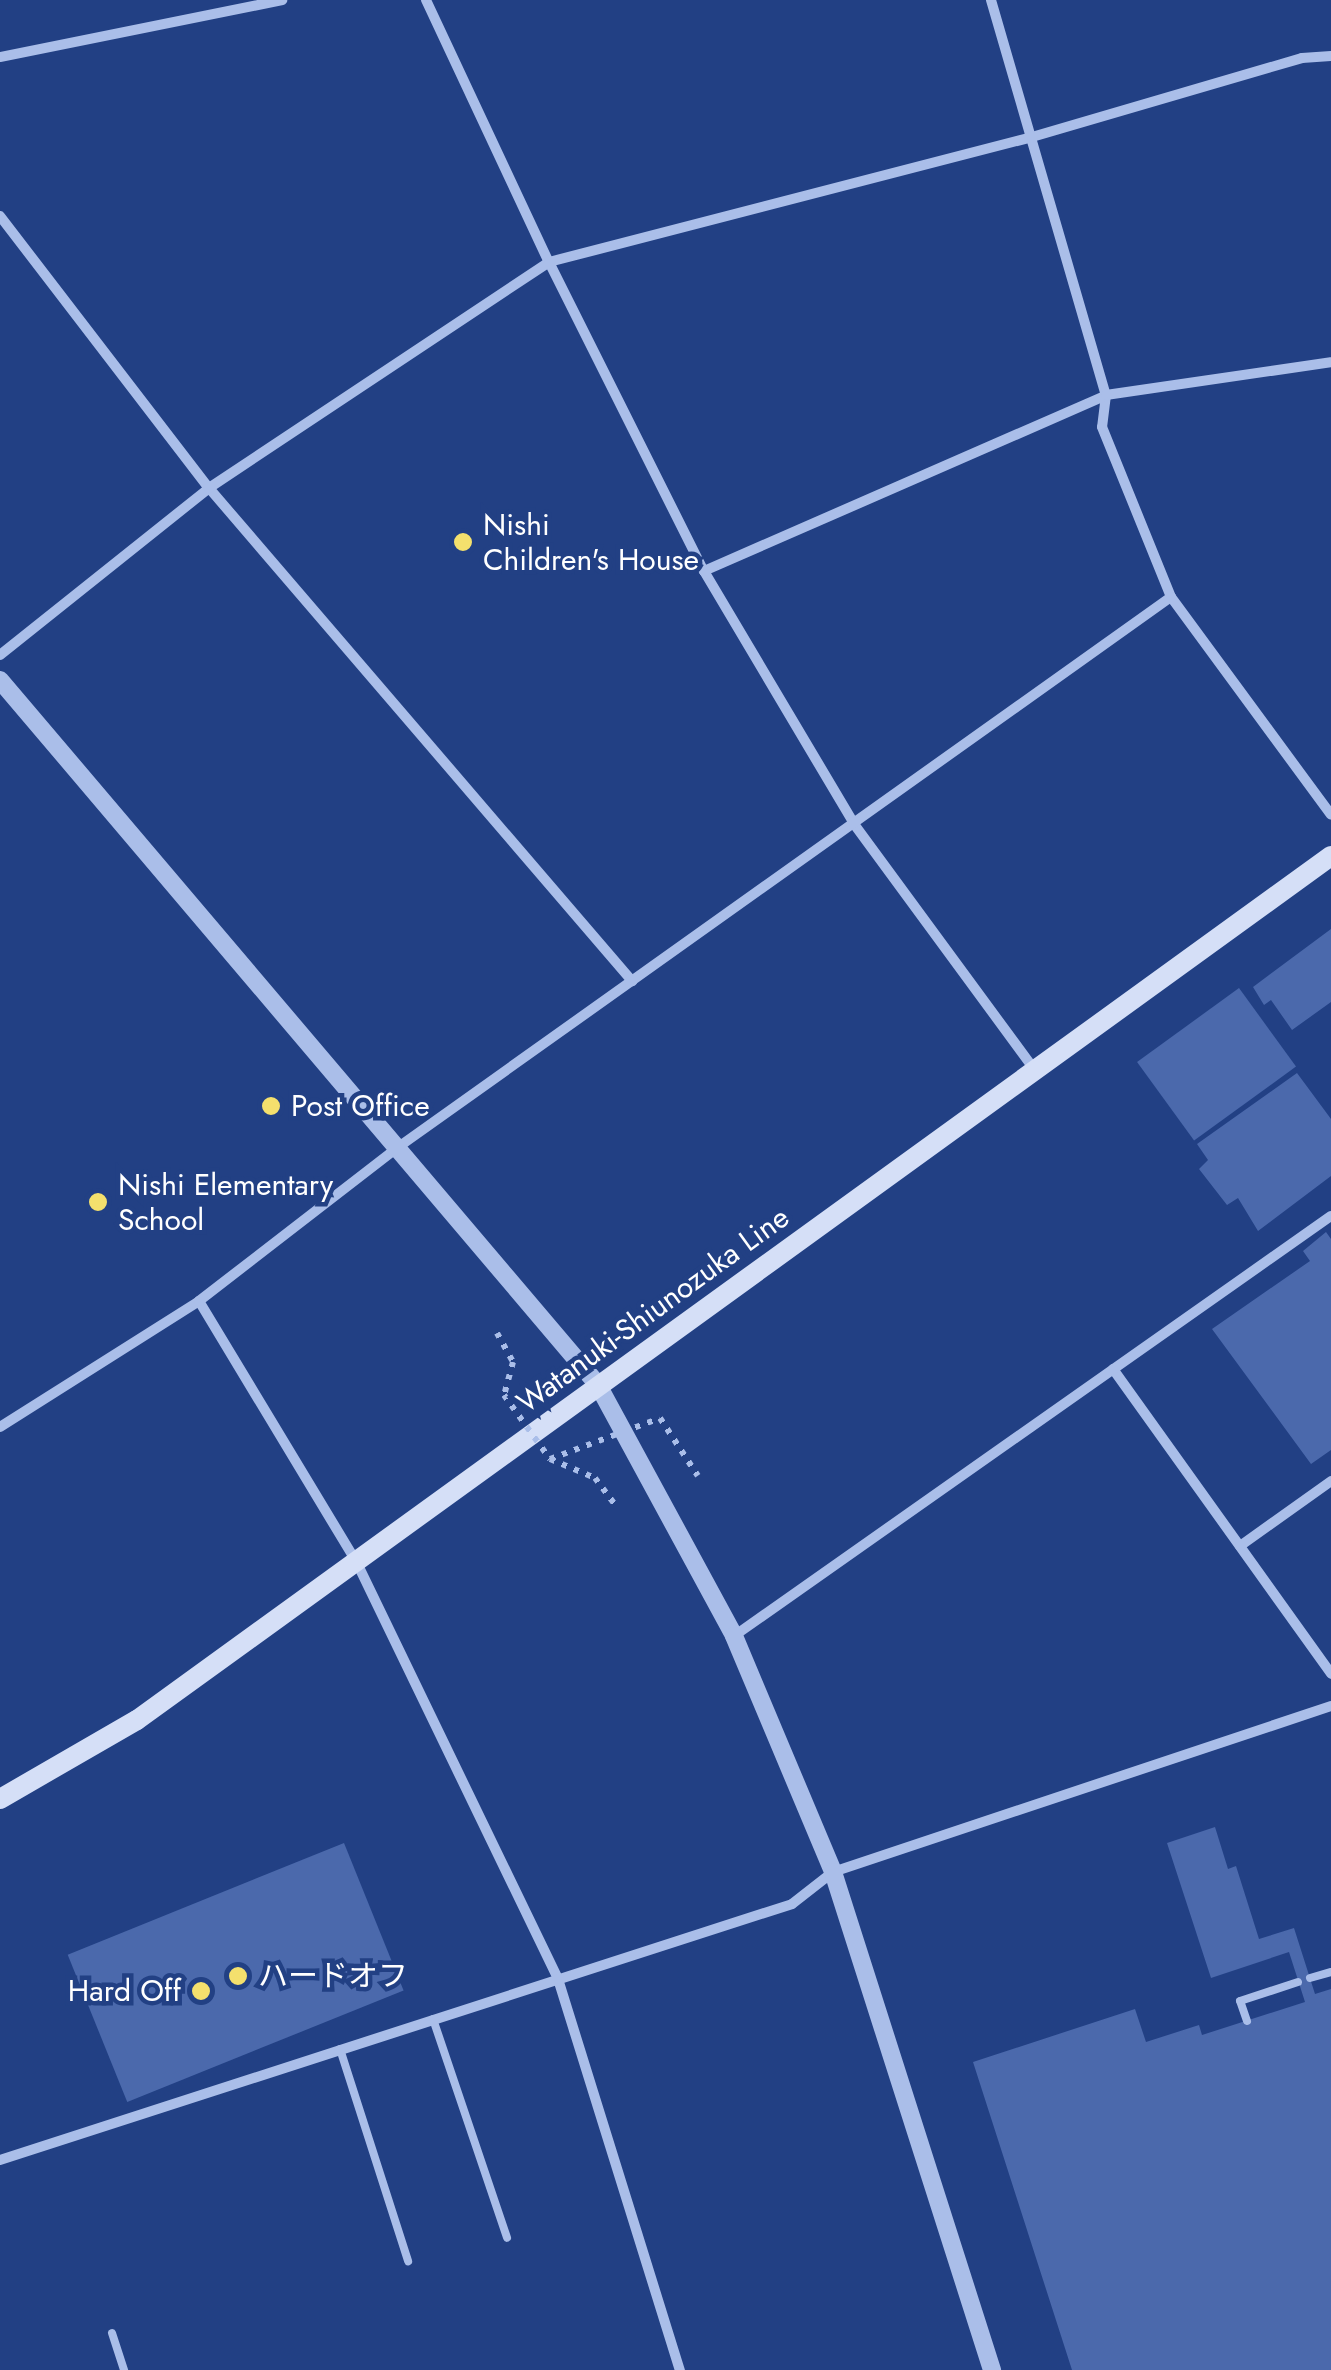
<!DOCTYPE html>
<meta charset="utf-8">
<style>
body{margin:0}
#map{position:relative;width:1331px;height:2370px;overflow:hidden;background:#224084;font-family:Jost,"Noto Sans JP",sans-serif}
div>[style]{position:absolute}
.building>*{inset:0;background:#4b69ac;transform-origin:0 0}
.path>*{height:6px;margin-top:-3px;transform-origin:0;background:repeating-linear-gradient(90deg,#aabee9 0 5px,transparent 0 13px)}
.service>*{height:8px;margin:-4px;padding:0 4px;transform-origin:4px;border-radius:4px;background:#aabee9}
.minor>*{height:10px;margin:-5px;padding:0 5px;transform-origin:5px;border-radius:5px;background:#aabee9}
.tertiary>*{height:18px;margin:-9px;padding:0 9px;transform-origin:9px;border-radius:9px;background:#aabee9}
.secondary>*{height:20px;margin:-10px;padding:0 10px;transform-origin:10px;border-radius:10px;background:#d5dff7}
.path-bridge>*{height:6px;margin-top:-3px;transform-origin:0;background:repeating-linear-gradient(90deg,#aabee9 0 5px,transparent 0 13px)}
.dots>*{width:28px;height:28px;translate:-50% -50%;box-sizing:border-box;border:5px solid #224084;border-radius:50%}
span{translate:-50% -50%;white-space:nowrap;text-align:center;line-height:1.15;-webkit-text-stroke:9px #224084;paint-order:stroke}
.poi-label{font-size:30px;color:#fff}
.left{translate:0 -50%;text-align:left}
.right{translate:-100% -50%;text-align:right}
.street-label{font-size:30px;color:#fff}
</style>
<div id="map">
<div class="building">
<i style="clip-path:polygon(1331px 929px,1331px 1002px,1292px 1030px,1271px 1000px,1264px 1005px,1253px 987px)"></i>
<i style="left:1239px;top:988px;width:97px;height:126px;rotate:54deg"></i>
<i style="clip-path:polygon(1297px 1073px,1331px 1119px,1331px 1176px,1258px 1231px,1238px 1198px,1227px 1205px,1199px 1169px,1208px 1160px,1197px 1144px)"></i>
<i style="clip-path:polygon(1326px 1232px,1331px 1239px,1331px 1450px,1311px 1464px,1212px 1329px,1310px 1261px,1303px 1251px)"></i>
<i style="clip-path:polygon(1215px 1827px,1228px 1869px,1236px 1866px,1259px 1939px,1294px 1928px,1315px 1994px,1331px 1989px,1331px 2370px,1072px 2370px,973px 2062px,1135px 2009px,1146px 2042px,1199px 2025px,1202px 2035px,1305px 2002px,1289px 1952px,1211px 1978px,1167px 1843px)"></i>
<i style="left:344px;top:1843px;width:159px;height:298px;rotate:68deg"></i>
</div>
<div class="path">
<i style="left:497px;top:1333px;width:33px;rotate:61deg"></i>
<i style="left:513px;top:1362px;width:34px;rotate:105deg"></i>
<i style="left:660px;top:1418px;width:69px;rotate:56.8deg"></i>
<i style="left:550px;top:1459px;width:49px;rotate:22.9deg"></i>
<i style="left:595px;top:1478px;width:35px;rotate:53deg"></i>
</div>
<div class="service">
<i style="left:1310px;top:1978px;width:22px;rotate:-16deg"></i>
<i style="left:433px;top:2019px;width:231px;rotate:71.3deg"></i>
<i style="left:1247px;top:2021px;width:21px;rotate:-109deg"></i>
<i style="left:1240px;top:2001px;width:61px;rotate:-18.1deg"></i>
<i style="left:340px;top:2049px;width:223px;rotate:72.2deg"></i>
<i style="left:112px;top:2333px;width:39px;rotate:72deg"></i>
</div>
<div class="minor">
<i style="left:426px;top:0;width:289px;rotate:64.9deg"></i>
<i style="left:549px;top:262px;width:346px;rotate:63.4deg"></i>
<i style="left:704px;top:571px;width:294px;rotate:59.3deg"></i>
<i style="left:854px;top:824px;width:308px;rotate:53.7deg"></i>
<i style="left:991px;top:0;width:411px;rotate:73.8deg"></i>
<i style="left:1106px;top:395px;width:32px;rotate:97deg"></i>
<i style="left:1102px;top:427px;width:183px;rotate:67.9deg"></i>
<i style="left:1171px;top:597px;width:270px;rotate:53.7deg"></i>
<i style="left:0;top:57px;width:288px;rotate:-11.4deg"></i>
<i style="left:0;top:216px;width:343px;rotate:52.5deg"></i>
<i style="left:209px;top:488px;width:650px;rotate:49.37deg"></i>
<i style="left:704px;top:571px;width:439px;rotate:-23.6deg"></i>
<i style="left:1106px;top:395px;width:227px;rotate:-8.3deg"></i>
<i style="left:0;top:655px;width:268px;rotate:-38.6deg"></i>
<i style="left:209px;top:488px;width:408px;rotate:-33.6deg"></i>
<i style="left:549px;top:262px;width:499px;rotate:-14.5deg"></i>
<i style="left:1032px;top:137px;width:281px;rotate:-16.3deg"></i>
<i style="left:1302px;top:58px;width:29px;rotate:-4deg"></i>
<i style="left:199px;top:1301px;width:306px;rotate:58.9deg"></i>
<i style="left:357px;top:1563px;width:462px;rotate:64.2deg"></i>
<i style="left:558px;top:1979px;width:410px;rotate:72.7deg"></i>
<i style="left:1113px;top:1369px;width:375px;rotate:54.4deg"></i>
<i style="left:0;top:1427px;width:236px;rotate:-32.3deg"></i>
<i style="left:199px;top:1301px;width:250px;rotate:-37.7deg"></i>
<i style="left:397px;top:1148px;width:950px;rotate:-35.45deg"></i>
<i style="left:1240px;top:1546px;width:112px;rotate:-35.5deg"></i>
<i style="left:734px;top:1636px;width:730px;rotate:-35.13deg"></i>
<i style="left:0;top:2160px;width:832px;rotate:-17.91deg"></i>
<i style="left:792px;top:1904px;width:52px;rotate:-38deg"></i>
<i style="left:833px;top:1872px;width:525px;rotate:-18.43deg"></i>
</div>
<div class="tertiary">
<i style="left:0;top:680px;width:924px;rotate:49.69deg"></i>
<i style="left:598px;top:1385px;width:285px;rotate:61.5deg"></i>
<i style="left:734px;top:1636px;width:256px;rotate:67.2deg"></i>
<i style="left:833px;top:1872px;width:523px;rotate:72.29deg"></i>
</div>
<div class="secondary">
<i style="left:0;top:1799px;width:158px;rotate:-30deg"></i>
<i style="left:137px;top:1720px;width:1474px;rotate:-35.89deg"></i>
</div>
<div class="path-bridge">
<i style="left:504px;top:1395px;width:79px;rotate:54.3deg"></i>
<i style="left:550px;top:1459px;width:117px;rotate:-20.4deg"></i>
</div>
<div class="dots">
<i style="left:463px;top:542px;background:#f4e06d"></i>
<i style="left:271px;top:1106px;background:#f4e06d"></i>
<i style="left:98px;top:1202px;background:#f4e06d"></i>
<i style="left:238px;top:1976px;background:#f4e06d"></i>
<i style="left:201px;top:1991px;background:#f4e06d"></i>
</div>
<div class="poi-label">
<span class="left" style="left:483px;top:542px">Nishi<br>Children's House</span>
<span class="left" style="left:291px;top:1106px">Post Office</span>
<span class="left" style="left:118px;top:1202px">Nishi Elementary<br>School</span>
<span class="left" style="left:258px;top:1976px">ハードオフ</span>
<span class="right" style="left:181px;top:1991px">Hard Off</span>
</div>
<div class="street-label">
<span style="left:653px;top:1310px;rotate:-36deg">Watanuki-Shiunozuka Line</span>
</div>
</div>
